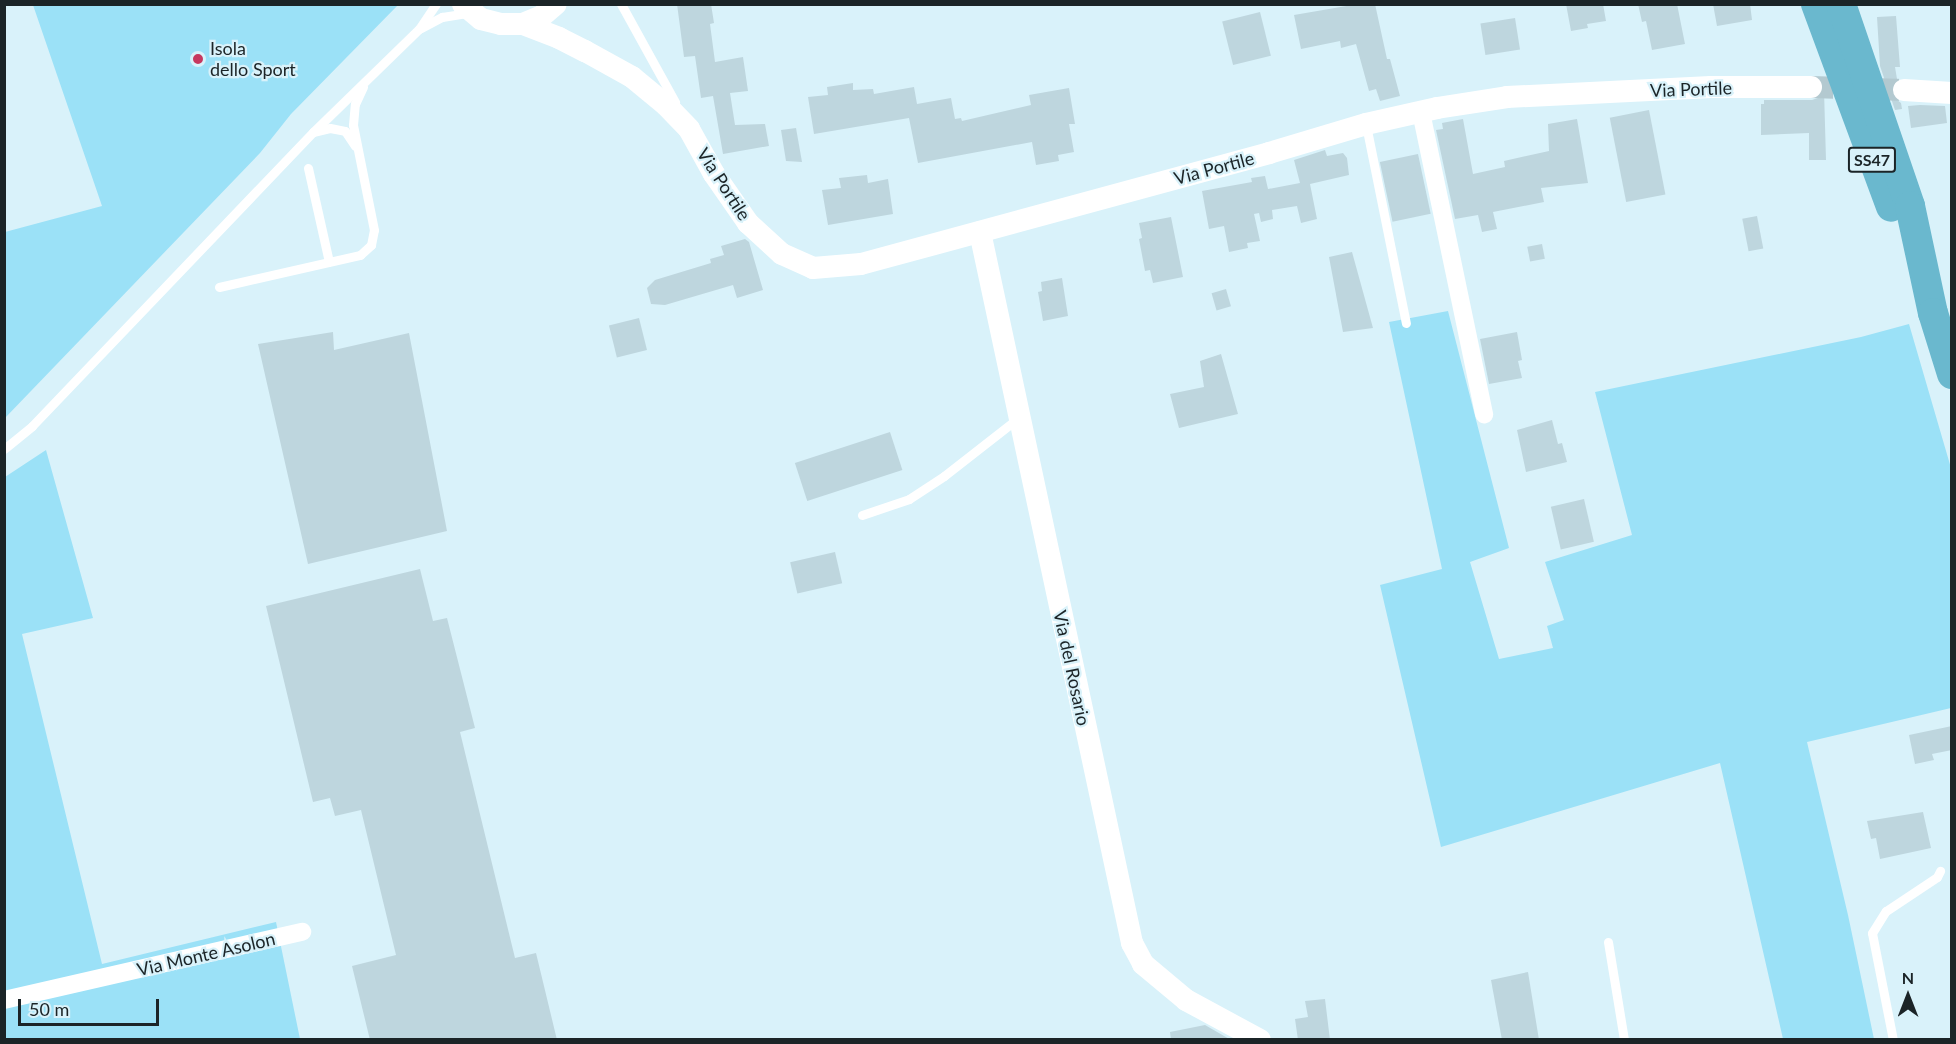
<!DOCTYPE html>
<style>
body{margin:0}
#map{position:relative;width:1956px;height:1044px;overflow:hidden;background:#d9f2fa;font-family:Lato,sans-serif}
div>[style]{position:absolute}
.green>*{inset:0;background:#9be1f7}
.building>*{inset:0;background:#bed6de;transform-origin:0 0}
.tertiary-tunnel>*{height:22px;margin-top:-11px;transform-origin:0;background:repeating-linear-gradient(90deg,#b3c9d0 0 22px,transparent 0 33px)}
.service>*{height:9px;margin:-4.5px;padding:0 4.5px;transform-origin:4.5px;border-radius:4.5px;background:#fff}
.minor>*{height:18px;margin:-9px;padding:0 9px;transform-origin:9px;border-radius:9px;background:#fff}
.tertiary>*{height:22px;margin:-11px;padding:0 11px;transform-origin:11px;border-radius:11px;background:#fff}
.trunk>*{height:30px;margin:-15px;padding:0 15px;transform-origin:15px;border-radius:15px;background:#6ab8ce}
.dots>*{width:16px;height:16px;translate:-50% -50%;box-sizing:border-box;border:3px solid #d9f2fa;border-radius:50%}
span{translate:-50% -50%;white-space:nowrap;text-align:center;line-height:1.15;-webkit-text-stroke:4.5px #d9f2fa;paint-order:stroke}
.shield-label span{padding:2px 4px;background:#d9f2fa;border:2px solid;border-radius:4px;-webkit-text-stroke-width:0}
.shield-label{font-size:16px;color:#1b2427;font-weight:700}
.poi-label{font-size:18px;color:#1b2427}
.left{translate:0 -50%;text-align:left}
.street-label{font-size:18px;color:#1b2427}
.frame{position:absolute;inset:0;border:6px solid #1b2427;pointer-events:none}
.north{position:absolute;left:1878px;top:966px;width:60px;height:60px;-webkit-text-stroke:4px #d9f2fa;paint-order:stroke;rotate:0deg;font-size:16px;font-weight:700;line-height:24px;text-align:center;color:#1b2427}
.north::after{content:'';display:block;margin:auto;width:21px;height:27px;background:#1b2427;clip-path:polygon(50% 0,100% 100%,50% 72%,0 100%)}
.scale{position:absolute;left:18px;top:999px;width:141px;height:27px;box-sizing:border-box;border:3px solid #1b2427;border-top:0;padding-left:8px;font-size:18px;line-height:21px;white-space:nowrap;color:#1b2427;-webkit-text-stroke:4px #d9f2fa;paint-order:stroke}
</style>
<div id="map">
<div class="green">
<i style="clip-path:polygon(33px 5px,398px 5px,291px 114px,260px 153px,5px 418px,5px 232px,102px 206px)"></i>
<i style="clip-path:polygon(1448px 311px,1509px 548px,1470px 562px,1499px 659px,1553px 648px,1547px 626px,1564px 620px,1545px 562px,1632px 535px,1595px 392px,1861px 337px,1909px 324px,1951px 468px,1951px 708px,1807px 742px,1848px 915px,1874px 1039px,1783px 1039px,1720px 763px,1441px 847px,1380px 585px,1442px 569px,1389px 322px)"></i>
<i style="clip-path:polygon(46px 450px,93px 618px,22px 634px,102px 964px,276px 922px,300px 1039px,5px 1040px,5px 477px)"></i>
</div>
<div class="building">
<i style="clip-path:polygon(677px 4px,711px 4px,714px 23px,710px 24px,715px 62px,743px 57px,748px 91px,730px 93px,735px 125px,765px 124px,769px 146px,723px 154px,713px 96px,701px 98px,695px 56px,684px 57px)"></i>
<i style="clip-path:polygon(1358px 4px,1375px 4px,1387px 59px,1390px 59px,1400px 96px,1380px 101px,1376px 89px,1369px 91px,1356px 44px,1341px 48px,1340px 41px,1301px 49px,1294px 15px)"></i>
<i style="clip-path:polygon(1566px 4px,1603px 4px,1606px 21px,1587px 24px,1588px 28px,1571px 31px)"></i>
<i style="clip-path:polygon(1638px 4px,1677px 4px,1685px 44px,1652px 50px,1646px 21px,1642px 22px)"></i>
<i style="clip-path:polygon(1713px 4px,1750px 4px,1752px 20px,1717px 26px)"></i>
<i style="left:1260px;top:12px;width:45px;height:39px;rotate:76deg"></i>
<i style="clip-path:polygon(1896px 16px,1900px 67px,1895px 67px,1897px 79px,1891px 90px,1892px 96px,1901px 103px,1902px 109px,1895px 110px,1880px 66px,1877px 17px)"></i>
<i style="left:1515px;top:18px;width:32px;height:35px;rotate:81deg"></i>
<i style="clip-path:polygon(853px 83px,853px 90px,873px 89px,874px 94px,914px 87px,917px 104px,951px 98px,955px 119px,961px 118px,962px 121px,1031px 105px,1029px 95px,1069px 88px,1075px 124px,1069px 124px,1074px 152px,1058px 155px,1059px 161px,1036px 165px,1032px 142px,918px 163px,909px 118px,814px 134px,808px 97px,828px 95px,827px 87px)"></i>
<i style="clip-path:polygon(1824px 90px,1826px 160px,1809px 160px,1809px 133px,1761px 135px,1761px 104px,1764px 104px,1764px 100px,1812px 100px,1818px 98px)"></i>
<i style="clip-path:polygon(1920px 105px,1945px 106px,1947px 123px,1911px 128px,1908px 106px)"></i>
<i style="left:1649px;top:110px;width:86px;height:40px;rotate:79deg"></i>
<i style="clip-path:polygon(1463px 119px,1473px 174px,1505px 167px,1504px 161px,1549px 151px,1548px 124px,1577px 119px,1588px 183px,1541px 188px,1544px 202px,1493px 212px,1497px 229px,1482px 232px,1478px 215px,1455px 219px,1436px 130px,1443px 129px,1442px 123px)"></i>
<i style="clip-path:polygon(796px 128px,802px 162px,786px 161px,781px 130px)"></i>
<i style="clip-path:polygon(1325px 150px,1327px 156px,1343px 153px,1347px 158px,1349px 175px,1310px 184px,1317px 219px,1301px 223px,1297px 206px,1272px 210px,1273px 219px,1261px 222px,1259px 213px,1254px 214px,1260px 241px,1247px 243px,1248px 248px,1229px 252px,1224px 226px,1209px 229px,1202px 191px,1252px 182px,1251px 178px,1265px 176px,1268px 189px,1300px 183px,1294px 160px)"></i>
<i style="left:1418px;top:154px;width:61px;height:39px;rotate:78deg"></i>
<i style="clip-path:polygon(867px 175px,868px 183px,888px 179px,893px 214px,828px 225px,822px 190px,841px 188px,839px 178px)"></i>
<i style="left:1757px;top:216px;width:33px;height:15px;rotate:79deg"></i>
<i style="clip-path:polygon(1171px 217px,1183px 277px,1153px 283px,1150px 270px,1145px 271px,1139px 239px,1142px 238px,1139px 223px)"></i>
<i style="clip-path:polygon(745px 239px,749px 242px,763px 290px,737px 298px,733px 285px,665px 305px,651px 304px,647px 288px,655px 280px,711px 263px,710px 259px,724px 255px,721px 246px)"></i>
<i style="left:1542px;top:244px;width:15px;height:15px;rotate:79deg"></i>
<i style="clip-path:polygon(1352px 252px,1373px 328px,1343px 332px,1329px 257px)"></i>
<i style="clip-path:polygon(1062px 278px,1068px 316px,1043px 321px,1038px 292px,1042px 291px,1041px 282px)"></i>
<i style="left:1226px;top:289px;width:18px;height:15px;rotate:74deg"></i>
<i style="left:639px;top:318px;width:33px;height:31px;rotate:76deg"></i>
<i style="clip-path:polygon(333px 332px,334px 350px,409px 333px,447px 531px,308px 564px,258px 344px)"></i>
<i style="clip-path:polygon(1517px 332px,1522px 360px,1518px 361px,1522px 378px,1489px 384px,1480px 339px)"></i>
<i style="clip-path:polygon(1221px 354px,1238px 414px,1179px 428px,1170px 394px,1204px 387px,1200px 361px)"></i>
<i style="clip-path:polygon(1552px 420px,1558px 444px,1562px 443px,1567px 462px,1526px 472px,1517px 430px)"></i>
<i style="left:890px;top:432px;width:40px;height:100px;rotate:72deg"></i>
<i style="left:1584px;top:499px;width:44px;height:34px;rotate:77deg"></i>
<i style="left:835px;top:552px;width:32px;height:46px;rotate:77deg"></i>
<i style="clip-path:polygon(420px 569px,433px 621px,447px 618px,475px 728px,460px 732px,515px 958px,536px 953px,557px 1040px,370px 1040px,352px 966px,396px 955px,361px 810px,335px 816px,330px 798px,313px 802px,266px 606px)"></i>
<i style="clip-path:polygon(1952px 726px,1952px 750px,1932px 754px,1934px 760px,1915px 764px,1909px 735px)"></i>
<i style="clip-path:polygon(1923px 812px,1931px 848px,1880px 859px,1876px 838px,1871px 839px,1867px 821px)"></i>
<i style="clip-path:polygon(1528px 972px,1539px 1040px,1502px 1040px,1491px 980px)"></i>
<i style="clip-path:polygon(1325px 999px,1330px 1040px,1298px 1040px,1295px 1019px,1308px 1017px,1305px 1001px)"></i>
<i style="clip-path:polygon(1205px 1025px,1231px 1040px,1171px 1040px,1170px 1032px)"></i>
</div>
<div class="tertiary-tunnel">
<i style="left:1811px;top:87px;width:93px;rotate:1.8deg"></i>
</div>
<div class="service">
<i style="left:621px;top:4px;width:112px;rotate:61.1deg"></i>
<i style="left:421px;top:28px;width:24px;rotate:-28deg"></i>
<i style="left:442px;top:17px;width:25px;rotate:-9deg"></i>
<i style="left:1366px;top:125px;width:202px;rotate:78.6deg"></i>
<i style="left:314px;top:132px;width:16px;rotate:-14deg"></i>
<i style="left:330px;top:128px;width:15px;rotate:11deg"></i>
<i style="left:345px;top:131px;width:18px;rotate:56deg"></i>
<i style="left:308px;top:168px;width:96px;rotate:77.4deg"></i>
<i style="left:219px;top:287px;width:145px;rotate:-12.8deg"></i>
<i style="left:360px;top:255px;width:15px;rotate:-42deg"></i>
<i style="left:371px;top:245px;width:15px;rotate:-79deg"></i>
<i style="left:374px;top:230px;width:107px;rotate:-101.3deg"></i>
<i style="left:353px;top:125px;width:21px;rotate:-85deg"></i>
<i style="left:355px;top:104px;width:19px;rotate:-65deg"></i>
<i style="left:4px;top:449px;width:36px;rotate:-39deg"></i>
<i style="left:32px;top:426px;width:407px;rotate:-46.3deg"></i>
<i style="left:313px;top:132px;width:148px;rotate:-44.2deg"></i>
<i style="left:419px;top:29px;width:30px;rotate:-56deg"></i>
<i style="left:862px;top:515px;width:50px;rotate:-18.8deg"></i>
<i style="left:909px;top:499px;width:42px;rotate:-33.3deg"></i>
<i style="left:944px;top:476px;width:93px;rotate:-38deg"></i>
<i style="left:1608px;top:942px;width:99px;rotate:80.7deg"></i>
<i style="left:1893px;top:1040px;width:109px;rotate:-101.1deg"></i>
<i style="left:1872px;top:933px;width:26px;rotate:-58deg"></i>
<i style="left:1886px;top:911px;width:61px;rotate:-33.7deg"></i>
<i style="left:1937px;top:877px;width:7px;rotate:-63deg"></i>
</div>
<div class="minor">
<i style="left:1421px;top:112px;width:309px;rotate:78.2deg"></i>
<i style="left:4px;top:1000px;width:306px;rotate:-12.9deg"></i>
</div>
<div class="tertiary">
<i style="left:463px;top:4px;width:23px;rotate:40deg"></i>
<i style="left:481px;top:19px;width:21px;rotate:14deg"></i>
<i style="left:501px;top:24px;width:22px"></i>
<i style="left:523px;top:24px;width:21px;rotate:-23deg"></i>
<i style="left:542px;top:16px;width:18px;rotate:-41deg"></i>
<i style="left:523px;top:24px;width:39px;rotate:21deg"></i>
<i style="left:559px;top:38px;width:29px;rotate:27deg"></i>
<i style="left:585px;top:51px;width:54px;rotate:29deg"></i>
<i style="left:632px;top:77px;width:44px;rotate:39.5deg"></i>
<i style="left:666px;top:105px;width:33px;rotate:46deg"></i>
<i style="left:689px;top:129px;width:51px;rotate:60.9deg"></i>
<i style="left:714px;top:174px;width:60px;rotate:55.2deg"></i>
<i style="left:748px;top:223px;width:46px;rotate:42.4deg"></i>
<i style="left:782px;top:254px;width:34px;rotate:24deg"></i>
<i style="left:813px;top:268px;width:48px;rotate:-4.8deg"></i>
<i style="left:861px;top:264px;width:423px;rotate:-15.2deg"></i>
<i style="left:1269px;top:153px;width:101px;rotate:-16.6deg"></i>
<i style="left:1366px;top:124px;width:73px;rotate:-12.7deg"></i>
<i style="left:1437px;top:108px;width:71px;rotate:-8.9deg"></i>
<i style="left:1507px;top:97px;width:204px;rotate:-2.8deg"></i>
<i style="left:1711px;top:87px;width:100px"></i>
<i style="left:1904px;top:90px;width:48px;rotate:3.6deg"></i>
<i style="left:980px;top:232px;width:727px;rotate:77.93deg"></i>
<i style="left:1132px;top:943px;width:24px;rotate:62deg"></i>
<i style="left:1143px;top:964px;width:56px;rotate:39.9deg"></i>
<i style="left:1186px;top:1000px;width:84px;rotate:28.4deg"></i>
</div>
<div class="trunk">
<i style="left:1816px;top:4px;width:216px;rotate:69.7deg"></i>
<i style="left:1841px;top:4px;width:213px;rotate:71.1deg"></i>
<i style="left:1910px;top:206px;width:109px;rotate:77.9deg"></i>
<i style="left:1933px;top:313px;width:64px;rotate:72.7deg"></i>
</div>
<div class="dots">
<i style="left:198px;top:59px;background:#c6385f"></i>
</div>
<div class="shield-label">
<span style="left:1872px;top:160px">SS47</span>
</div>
<div class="poi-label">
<span class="left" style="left:210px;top:59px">Isola<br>dello Sport</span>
</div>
<div class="street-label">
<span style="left:1691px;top:89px;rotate:-2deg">Via Portile</span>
<span style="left:1214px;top:168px;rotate:-15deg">Via Portile</span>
<span style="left:724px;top:184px;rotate:57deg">Via Portile</span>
<span style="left:1072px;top:668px;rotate:78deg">Via del Rosario</span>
<span style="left:206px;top:954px;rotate:-13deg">Via Monte Asolon</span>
</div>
<div class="frame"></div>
<div class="north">N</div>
<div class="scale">50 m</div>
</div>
